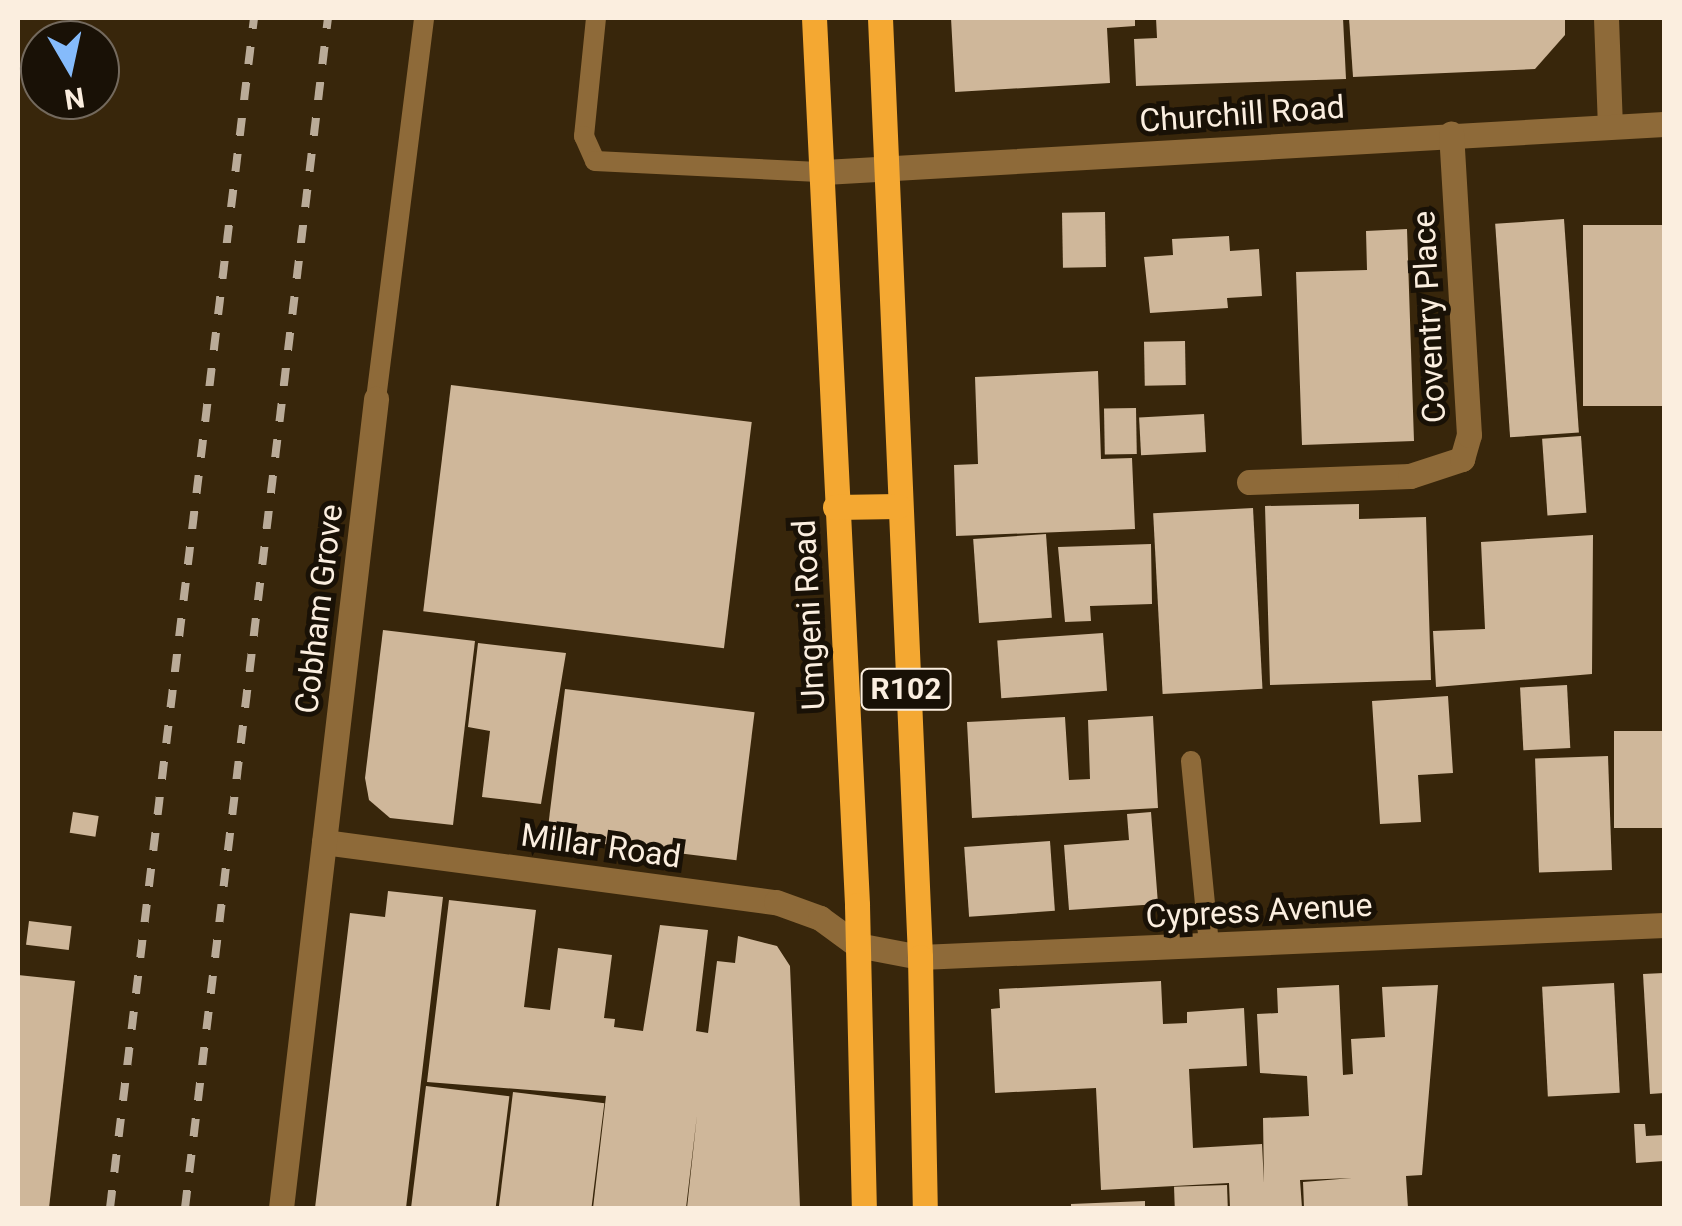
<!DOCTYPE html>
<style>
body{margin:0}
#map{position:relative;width:1682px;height:1226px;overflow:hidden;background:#38260b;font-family:Roboto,sans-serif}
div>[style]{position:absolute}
.building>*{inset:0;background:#cfb79a;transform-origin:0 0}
.lane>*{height:20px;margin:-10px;padding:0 10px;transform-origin:10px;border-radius:10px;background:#8e6a39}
.street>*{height:25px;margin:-12.5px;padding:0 12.5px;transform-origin:12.5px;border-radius:12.5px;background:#8e6a39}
.primary>*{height:25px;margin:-12.5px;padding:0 12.5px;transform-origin:12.5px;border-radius:12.5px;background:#f4a832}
.rail>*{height:8px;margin-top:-4px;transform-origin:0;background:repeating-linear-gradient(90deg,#baab98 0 18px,transparent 0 36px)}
span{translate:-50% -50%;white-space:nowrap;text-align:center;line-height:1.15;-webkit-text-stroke:10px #191106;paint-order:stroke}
.shield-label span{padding:2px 8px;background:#191106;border:2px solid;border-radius:8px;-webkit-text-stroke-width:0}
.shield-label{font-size:30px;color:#fbeedf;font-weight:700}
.street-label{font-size:32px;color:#fbeedf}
.frame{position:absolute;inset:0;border:20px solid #fbeedf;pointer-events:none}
.north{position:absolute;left:20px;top:20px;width:100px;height:100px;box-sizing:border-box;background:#191106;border:2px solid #73695d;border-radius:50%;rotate:171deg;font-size:28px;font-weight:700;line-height:40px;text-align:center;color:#fbeedf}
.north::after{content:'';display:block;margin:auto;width:35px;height:45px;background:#85bbfb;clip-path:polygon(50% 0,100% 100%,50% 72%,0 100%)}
</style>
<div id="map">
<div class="building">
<i style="clip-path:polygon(951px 18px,1135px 18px,1135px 26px,1107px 28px,1110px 83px,955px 92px)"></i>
<i style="clip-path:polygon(1156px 18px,1343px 18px,1346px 79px,1136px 86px,1134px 39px,1157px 38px)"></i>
<i style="clip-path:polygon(1349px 18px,1565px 18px,1565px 35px,1535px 69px,1353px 77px)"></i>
<i style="left:1105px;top:212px;width:55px;height:43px;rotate:89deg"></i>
<i style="left:1564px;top:219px;width:214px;height:69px;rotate:86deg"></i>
<i style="left:1663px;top:225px;width:181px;height:80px;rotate:90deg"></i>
<i style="clip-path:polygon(1407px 229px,1414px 441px,1302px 445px,1296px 272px,1367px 270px,1366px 231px)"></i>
<i style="clip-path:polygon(1229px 236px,1230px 251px,1259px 249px,1262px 296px,1227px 298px,1228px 308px,1150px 313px,1144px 257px,1173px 255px,1172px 239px)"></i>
<i style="left:1185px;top:341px;width:44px;height:41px;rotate:89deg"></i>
<i style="clip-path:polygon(1098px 371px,1101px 459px,1132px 458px,1135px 529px,956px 536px,954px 465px,978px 464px,975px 377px)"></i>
<i style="left:451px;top:385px;width:303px;height:228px;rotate:7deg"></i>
<i style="left:1136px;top:408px;width:46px;height:32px;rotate:89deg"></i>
<i style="left:1204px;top:414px;width:38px;height:65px;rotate:87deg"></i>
<i style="left:1581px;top:436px;width:77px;height:39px;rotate:86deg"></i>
<i style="clip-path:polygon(1359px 504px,1359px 519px,1426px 517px,1431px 680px,1270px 685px,1265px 506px)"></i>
<i style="left:1253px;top:508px;width:181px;height:100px;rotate:87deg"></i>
<i style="left:1046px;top:534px;width:84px;height:73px;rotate:86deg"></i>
<i style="clip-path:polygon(1593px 535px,1592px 674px,1436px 687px,1433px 631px,1485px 629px,1481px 542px)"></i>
<i style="clip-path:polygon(1151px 544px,1152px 604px,1090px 606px,1091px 621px,1065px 622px,1058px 547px)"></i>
<i style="clip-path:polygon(383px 630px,475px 641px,453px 825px,390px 818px,369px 800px,365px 778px)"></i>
<i style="left:1103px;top:633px;width:58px;height:106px;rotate:86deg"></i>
<i style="clip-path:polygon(478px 643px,566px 653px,541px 804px,482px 797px,490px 731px,468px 727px)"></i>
<i style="left:1567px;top:685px;width:63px;height:47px;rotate:87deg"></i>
<i style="left:565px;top:689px;width:191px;height:149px;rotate:7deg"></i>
<i style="clip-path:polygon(1448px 696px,1453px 773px,1418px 775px,1421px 822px,1380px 824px,1372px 701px)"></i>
<i style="clip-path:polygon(1153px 716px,1158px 808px,972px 818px,967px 722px,1065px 717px,1069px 780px,1090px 779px,1088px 720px)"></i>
<i style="left:1664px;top:731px;width:97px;height:50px;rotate:90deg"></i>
<i style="left:1608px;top:756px;width:114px;height:73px;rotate:88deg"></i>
<i style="left:73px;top:812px;width:26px;height:21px;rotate:9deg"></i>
<i style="clip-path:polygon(1151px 812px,1158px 904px,1069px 910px,1064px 845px,1129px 840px,1127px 814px)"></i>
<i style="left:1050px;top:841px;width:70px;height:86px;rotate:86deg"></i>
<i style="clip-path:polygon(388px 891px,443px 897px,406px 1208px,315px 1208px,350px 913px,385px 917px)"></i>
<i style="clip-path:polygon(449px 900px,536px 910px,524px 1007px,550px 1010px,558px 948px,612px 955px,604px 1018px,615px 1019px,614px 1027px,643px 1031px,660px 925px,708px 930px,696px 1031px,708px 1033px,717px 961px,735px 963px,738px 936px,777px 946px,790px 966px,800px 1208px,687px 1208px,697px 1115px,686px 1208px,593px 1208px,606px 1096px,427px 1082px)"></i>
<i style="left:29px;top:921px;width:43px;height:24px;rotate:7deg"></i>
<i style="clip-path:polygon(1664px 973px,1664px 1093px,1650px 1094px,1643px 974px)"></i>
<i style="clip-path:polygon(18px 975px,75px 981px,49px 1208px,18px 1208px)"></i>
<i style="clip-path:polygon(1161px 981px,1163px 1024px,1187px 1023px,1187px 1012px,1244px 1008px,1247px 1066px,1189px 1069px,1193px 1148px,1262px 1144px,1264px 1183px,1263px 1118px,1309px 1116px,1307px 1076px,1260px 1073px,1257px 1014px,1278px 1013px,1277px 988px,1339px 985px,1343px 1075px,1353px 1074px,1351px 1039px,1385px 1037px,1382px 987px,1438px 985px,1422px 1175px,1406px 1176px,1408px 1208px,1304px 1208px,1303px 1182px,1352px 1178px,1300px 1180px,1302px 1208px,1230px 1208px,1229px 1183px,1101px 1190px,1096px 1088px,995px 1093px,991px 1009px,1000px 1008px,999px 989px)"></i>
<i style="left:1614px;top:983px;width:110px;height:72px;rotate:87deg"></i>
<i style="left:426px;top:1086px;width:84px;height:123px;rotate:7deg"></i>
<i style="left:513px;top:1092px;width:92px;height:117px;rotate:7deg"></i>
<i style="clip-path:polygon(1634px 1124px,1645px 1124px,1646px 1136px,1664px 1135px,1664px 1161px,1636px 1163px)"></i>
<i style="left:1227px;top:1185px;width:23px;height:53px;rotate:88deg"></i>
<i style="clip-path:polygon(1145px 1201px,1145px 1208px,1071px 1208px,1071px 1204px)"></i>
</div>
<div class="lane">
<i style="left:596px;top:18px;width:119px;rotate:95.8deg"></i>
<i style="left:584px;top:136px;width:27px;rotate:66deg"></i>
<i style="left:595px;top:161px;width:229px;rotate:2.8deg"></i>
<i style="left:376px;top:399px;width:384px;rotate:-82.8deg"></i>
<i style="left:1191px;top:761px;width:186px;rotate:84.4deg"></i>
</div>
<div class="street">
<i style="left:1606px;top:18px;width:108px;rotate:87.9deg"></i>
<i style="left:824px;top:172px;width:841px;rotate:-3.27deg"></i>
<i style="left:1249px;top:482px;width:161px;rotate:-2.1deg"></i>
<i style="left:1410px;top:476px;width:55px;rotate:-18.1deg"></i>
<i style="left:1462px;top:459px;width:25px;rotate:-74deg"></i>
<i style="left:1469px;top:435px;width:302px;rotate:-93.4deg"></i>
<i style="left:324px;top:842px;width:456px;rotate:7.6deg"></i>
<i style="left:776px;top:902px;width:47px;rotate:20deg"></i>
<i style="left:820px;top:918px;width:46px;rotate:36.1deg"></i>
<i style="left:857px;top:945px;width:64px;rotate:10.8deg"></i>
<i style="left:920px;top:957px;width:745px;rotate:-2.46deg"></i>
<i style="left:281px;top:1208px;width:815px;rotate:-83.3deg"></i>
</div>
<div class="primary">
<i style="left:814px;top:18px;width:888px;rotate:87.22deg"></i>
<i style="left:857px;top:905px;width:303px;rotate:88.7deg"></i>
<i style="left:880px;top:18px;width:940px;rotate:87.56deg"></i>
<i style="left:920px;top:957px;width:251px;rotate:88.9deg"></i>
<i style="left:835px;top:507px;width:63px;rotate:-0.9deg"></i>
</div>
<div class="rail">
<i style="left:110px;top:1208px;width:1199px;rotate:-83.1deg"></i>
<i style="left:185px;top:1208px;width:1199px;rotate:-83.15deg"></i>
</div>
<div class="shield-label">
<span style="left:906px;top:689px">R102</span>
</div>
<div class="street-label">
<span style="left:1242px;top:114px;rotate:-4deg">Churchill Road</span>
<span style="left:1429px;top:317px;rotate:-93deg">Coventry Place</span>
<span style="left:319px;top:609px;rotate:-83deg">Cobham Grove</span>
<span style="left:809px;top:615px;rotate:-93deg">Umgeni Road</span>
<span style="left:601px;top:846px;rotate:8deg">Millar Road</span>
<span style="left:1259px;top:911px;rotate:-3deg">Cypress Avenue</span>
</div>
<div class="frame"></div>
<div class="north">N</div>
</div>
